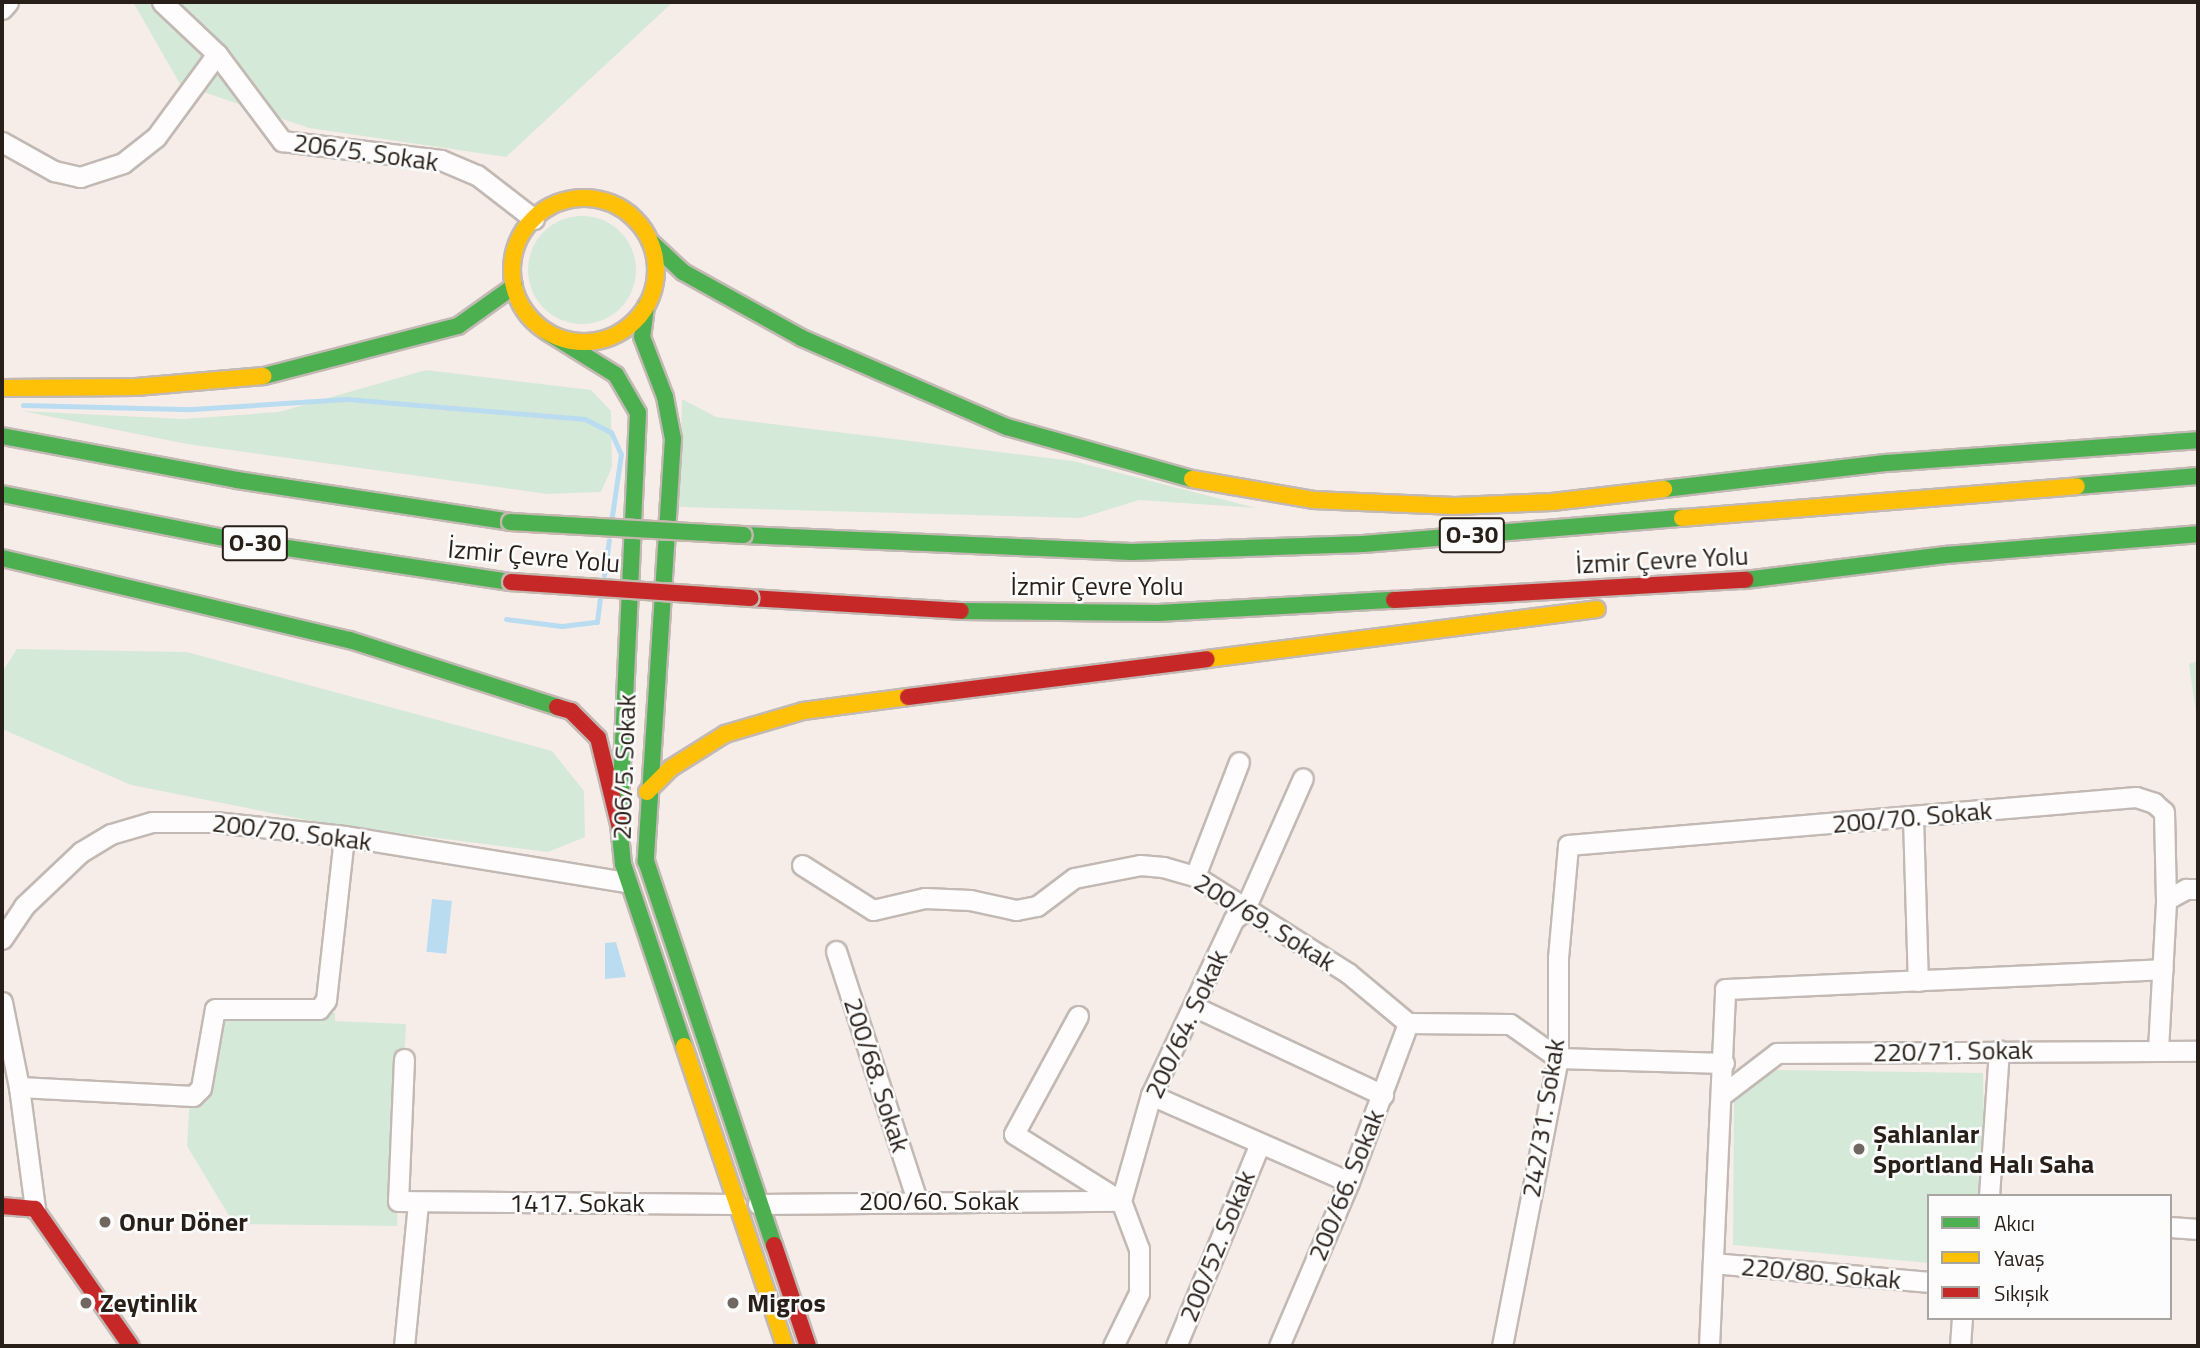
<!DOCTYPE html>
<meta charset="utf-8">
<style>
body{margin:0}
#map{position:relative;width:2200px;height:1348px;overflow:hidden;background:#f7ede8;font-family:"Titillium Web",sans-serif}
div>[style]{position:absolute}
.green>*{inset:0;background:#d5e9d8}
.round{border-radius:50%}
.water>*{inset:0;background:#b9dcf1;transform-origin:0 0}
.stream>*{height:5px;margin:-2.5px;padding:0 2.5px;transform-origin:2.5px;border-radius:2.5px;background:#b9dcf1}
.roads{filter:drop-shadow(2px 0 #c3b9b4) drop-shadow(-2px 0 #c3b9b4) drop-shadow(0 2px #c3b9b4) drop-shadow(0 -2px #c3b9b4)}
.street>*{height:19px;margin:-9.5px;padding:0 9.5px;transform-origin:9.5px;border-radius:9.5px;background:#fefcfc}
.fast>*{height:16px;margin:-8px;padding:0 8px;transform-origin:8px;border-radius:8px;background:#4caf50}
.slow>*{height:16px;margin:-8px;padding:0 8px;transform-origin:8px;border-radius:8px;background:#ffc107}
.slow>.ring{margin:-8px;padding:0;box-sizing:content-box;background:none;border:16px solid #ffc107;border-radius:50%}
.jam>*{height:16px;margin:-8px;padding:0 8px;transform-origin:8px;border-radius:8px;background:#c62828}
.bridges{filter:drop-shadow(2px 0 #c3b7ae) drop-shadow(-2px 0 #c3b7ae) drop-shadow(0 2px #c3b7ae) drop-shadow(0 -2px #c3b7ae)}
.fast-bridge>*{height:16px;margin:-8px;padding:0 8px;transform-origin:8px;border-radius:8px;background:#4caf50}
.jam-bridge>*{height:16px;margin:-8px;padding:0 8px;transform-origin:8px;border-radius:8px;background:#c62828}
.dots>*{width:19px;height:19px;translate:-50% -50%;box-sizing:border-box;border:4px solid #fcfcfc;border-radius:50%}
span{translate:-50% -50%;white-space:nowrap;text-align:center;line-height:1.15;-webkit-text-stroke:5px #fcfcfc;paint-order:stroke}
.shield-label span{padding:2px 5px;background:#fcfcfc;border:2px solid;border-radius:5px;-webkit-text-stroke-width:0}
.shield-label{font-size:24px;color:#291f19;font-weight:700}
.street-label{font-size:26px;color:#291f19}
.poi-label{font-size:26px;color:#291f19;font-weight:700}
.left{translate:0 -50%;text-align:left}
.frame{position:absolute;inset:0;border:4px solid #291f19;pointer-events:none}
.legend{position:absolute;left:1927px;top:1194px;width:245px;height:126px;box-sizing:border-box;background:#fcfcfc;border:2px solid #a8a4a1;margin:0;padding:9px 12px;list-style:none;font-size:21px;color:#291f19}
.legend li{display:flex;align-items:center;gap:14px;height:35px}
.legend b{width:35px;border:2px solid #a8a4a1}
</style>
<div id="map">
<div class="green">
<i style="clip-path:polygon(133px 2px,673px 2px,506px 157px,309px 128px,180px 84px)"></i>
<i class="round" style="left:528px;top:216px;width:108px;height:108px"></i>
<i style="clip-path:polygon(426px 370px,591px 390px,611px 411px,612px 467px,601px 492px,548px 494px,187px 444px,22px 411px,183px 419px,279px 412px)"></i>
<i style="clip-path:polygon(682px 399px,716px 417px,1073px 461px,1256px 508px,1139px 500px,1081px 518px,679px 507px)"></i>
<i style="clip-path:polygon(17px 649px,187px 652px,552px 751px,584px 791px,585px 837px,548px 852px,327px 824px,131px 785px,2px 729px,2px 672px)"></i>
<i style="clip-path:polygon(2198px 661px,2198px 726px,2189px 664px)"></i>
<i style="clip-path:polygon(335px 1013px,335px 1021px,406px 1024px,397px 1226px,234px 1224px,187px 1146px,190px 1096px,210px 1015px)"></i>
<i style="clip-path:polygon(1775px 1070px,1983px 1073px,1985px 1196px,1929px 1196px,1929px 1263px,1733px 1245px,1734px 1102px)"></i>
</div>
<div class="water">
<i style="left:432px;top:899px;width:20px;height:53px;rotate:6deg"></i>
<i style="clip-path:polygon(616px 942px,626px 977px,605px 979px,605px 943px)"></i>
</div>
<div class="stream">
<i style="left:23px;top:405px;width:169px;rotate:1.4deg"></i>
<i style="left:192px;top:409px;width:155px;rotate:-3.7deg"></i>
<i style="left:347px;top:399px;width:239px;rotate:4.8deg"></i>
<i style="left:585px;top:419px;width:29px;rotate:27deg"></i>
<i style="left:611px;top:432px;width:24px;rotate:66deg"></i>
<i style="left:621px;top:454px;width:63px;rotate:98.3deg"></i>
<i style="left:604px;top:575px;width:35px;rotate:-82deg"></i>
<i style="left:506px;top:619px;width:56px;rotate:7.1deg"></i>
<i style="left:562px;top:626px;width:35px;rotate:-7deg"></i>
<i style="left:597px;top:622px;width:23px;rotate:-83deg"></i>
</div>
<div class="roads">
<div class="street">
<i style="left:162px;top:2px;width:76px;rotate:43.4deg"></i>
<i style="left:217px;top:54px;width:109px;rotate:53.2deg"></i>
<i style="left:282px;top:141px;width:160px;rotate:6.8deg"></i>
<i style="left:441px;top:160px;width:39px;rotate:23deg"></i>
<i style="left:477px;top:175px;width:72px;rotate:37.7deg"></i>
<i style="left:2px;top:9px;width:9px;rotate:-49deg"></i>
<i style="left:2px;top:142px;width:60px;rotate:29.1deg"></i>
<i style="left:54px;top:171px;width:27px;rotate:13deg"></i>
<i style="left:80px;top:177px;width:45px;rotate:-18deg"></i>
<i style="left:123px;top:163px;width:42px;rotate:-38.2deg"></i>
<i style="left:156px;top:137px;width:103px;rotate:-53.7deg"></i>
<i style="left:1913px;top:817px;width:164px;rotate:88.3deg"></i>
<i style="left:802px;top:865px;width:84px;rotate:32.4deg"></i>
<i style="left:873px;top:910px;width:53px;rotate:-13deg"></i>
<i style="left:925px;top:898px;width:45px;rotate:2.5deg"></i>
<i style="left:970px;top:900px;width:47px;rotate:12.3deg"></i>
<i style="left:1016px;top:910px;width:21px;rotate:-11deg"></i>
<i style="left:1037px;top:906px;width:46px;rotate:-37.1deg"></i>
<i style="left:1074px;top:878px;width:67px;rotate:-11.1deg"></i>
<i style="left:1140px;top:865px;width:23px;rotate:5deg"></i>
<i style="left:1163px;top:867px;width:33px;rotate:16deg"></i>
<i style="left:1195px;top:876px;width:181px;rotate:32.4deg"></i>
<i style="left:1348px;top:973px;width:78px;rotate:39.8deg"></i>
<i style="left:1408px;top:1023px;width:102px;rotate:0.6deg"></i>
<i style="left:1510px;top:1024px;width:59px;rotate:35.3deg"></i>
<i style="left:1558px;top:1058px;width:166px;rotate:1.7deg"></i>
<i style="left:1195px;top:876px;width:122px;rotate:-68.9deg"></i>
<i style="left:2px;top:939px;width:40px;rotate:-56deg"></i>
<i style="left:24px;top:906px;width:79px;rotate:-43.5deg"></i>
<i style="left:81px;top:852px;width:35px;rotate:-31deg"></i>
<i style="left:111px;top:834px;width:43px;rotate:-16.3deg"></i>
<i style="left:152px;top:822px;width:63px"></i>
<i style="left:215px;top:822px;width:130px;rotate:6.2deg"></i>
<i style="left:344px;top:836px;width:286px;rotate:9.3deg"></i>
<i style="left:836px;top:951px;width:262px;rotate:72deg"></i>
<i style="left:2px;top:1002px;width:87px;rotate:78.7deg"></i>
<i style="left:19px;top:1087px;width:123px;rotate:82.5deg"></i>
<i style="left:1193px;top:1006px;width:210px;rotate:25.1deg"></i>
<i style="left:1078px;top:1016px;width:134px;rotate:118.5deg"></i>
<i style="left:1014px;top:1134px;width:126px;rotate:32.1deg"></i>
<i style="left:1121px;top:1201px;width:51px;rotate:69.4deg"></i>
<i style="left:1139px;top:1249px;width:44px;rotate:90deg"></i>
<i style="left:1139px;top:1293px;width:59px;rotate:116.1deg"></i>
<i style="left:2158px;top:1050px;width:150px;rotate:-86.9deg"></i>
<i style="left:2166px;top:900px;width:23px;rotate:-29deg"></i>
<i style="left:2186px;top:889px;width:12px"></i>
<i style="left:404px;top:1059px;width:142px;rotate:92.4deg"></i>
<i style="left:398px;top:1201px;width:338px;rotate:0.5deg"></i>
<i style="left:19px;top:1087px;width:174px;rotate:3deg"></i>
<i style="left:193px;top:1096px;width:11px;rotate:-45deg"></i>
<i style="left:201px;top:1088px;width:80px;rotate:-80deg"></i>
<i style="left:215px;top:1009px;width:104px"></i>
<i style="left:319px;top:1009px;width:11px;rotate:-52deg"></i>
<i style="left:326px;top:1000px;width:165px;rotate:-83.7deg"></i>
<i style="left:1151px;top:1095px;width:216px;rotate:23.7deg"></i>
<i style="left:1722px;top:1095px;width:69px;rotate:-37.4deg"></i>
<i style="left:1777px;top:1053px;width:421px;rotate:-0.3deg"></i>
<i style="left:1989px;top:1196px;width:146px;rotate:-86.1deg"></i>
<i style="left:758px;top:1204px;width:363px;rotate:-0.5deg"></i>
<i style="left:1121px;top:1201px;width:110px;rotate:-74.2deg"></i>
<i style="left:1151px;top:1095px;width:195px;rotate:-64.8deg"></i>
<i style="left:1234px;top:919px;width:13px;rotate:-39deg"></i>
<i style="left:1244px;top:911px;width:145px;rotate:-66.1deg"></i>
<i style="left:2170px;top:1227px;width:28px;rotate:4deg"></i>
<i style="left:1713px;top:1263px;width:217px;rotate:5deg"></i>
<i style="left:404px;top:1346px;width:144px;rotate:-84.4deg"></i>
<i style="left:1176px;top:1346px;width:217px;rotate:-67.5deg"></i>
<i style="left:1279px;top:1346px;width:178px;rotate:-66.9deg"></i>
<i style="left:1349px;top:1182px;width:170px;rotate:-69.6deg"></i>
<i style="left:1502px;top:1346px;width:293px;rotate:-79deg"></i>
<i style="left:1558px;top:1058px;width:100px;rotate:-90deg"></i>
<i style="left:1558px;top:958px;width:113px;rotate:-84.9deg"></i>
<i style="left:1568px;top:845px;width:570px;rotate:-4.83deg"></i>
<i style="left:2136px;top:797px;width:19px;rotate:18deg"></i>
<i style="left:2154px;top:803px;width:13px;rotate:42deg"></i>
<i style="left:2164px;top:812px;width:88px;rotate:88.7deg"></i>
<i style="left:1709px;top:1346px;width:357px;rotate:-87.4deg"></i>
<i style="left:1725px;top:989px;width:438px;rotate:-2.6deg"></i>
<i style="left:1960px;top:1346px;width:28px;rotate:-86deg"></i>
</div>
<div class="fast">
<i style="left:650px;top:241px;width:45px;rotate:43.2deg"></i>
<i style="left:683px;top:272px;width:136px;rotate:29deg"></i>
<i style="left:802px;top:338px;width:223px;rotate:23.5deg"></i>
<i style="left:1007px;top:427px;width:192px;rotate:15.7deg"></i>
<i style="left:646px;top:306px;width:31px;rotate:97deg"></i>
<i style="left:642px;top:337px;width:64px;rotate:69deg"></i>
<i style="left:665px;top:397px;width:43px;rotate:79.2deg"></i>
<i style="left:673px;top:439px;width:423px;rotate:93.7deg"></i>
<i style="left:646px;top:861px;width:405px;rotate:71.6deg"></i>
<i style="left:547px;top:332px;width:81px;rotate:31.9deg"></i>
<i style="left:616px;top:375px;width:44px;rotate:59.9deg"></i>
<i style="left:638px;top:413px;width:411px;rotate:92.6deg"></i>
<i style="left:619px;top:824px;width:40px;rotate:84.3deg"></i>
<i style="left:623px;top:864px;width:192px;rotate:71.5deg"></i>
<i style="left:264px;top:376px;width:200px;rotate:-14.5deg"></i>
<i style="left:458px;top:326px;width:69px;rotate:-35.5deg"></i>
<i style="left:2px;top:436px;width:239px;rotate:10.6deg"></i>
<i style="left:237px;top:480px;width:276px;rotate:8.7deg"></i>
<i style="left:2077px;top:486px;width:121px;rotate:-4.7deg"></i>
<i style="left:1664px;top:489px;width:225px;rotate:-6.7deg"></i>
<i style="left:1887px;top:463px;width:312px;rotate:-4.2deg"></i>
<i style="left:2px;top:494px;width:237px;rotate:11.2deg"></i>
<i style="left:235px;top:540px;width:279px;rotate:8.7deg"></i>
<i style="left:744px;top:535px;width:388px;rotate:2.5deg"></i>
<i style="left:1132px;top:552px;width:231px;rotate:-2deg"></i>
<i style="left:1363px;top:544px;width:320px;rotate:-4.7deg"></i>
<i style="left:2px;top:558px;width:358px;rotate:13.3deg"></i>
<i style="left:350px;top:640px;width:218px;rotate:17.9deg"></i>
<i style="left:1745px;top:580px;width:202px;rotate:-7.1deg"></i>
<i style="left:1945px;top:555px;width:254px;rotate:-4.7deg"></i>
<i style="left:961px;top:611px;width:197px;rotate:0.6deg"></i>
<i style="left:1158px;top:613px;width:236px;rotate:-3.2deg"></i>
</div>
<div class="slow">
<i class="ring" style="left:512px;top:198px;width:128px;height:128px"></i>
<i style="left:2px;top:388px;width:134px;rotate:-0.4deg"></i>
<i style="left:136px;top:387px;width:128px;rotate:-4.9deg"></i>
<i style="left:1192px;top:479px;width:123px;rotate:9.8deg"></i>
<i style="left:1313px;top:500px;width:142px;rotate:2.4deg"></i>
<i style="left:1455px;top:506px;width:97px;rotate:-2.4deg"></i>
<i style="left:1552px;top:502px;width:113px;rotate:-6.6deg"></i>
<i style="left:1682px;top:518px;width:396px;rotate:-4.6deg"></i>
<i style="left:1207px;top:659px;width:393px;rotate:-7.3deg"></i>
<i style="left:647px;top:792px;width:34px;rotate:-45deg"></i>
<i style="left:671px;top:768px;width:64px;rotate:-32.2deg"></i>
<i style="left:725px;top:734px;width:81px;rotate:-16.4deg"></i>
<i style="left:803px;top:711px;width:106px;rotate:-7.6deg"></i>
<i style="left:684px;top:1046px;width:317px;rotate:71.4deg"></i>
</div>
<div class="jam">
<i style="left:750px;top:598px;width:211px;rotate:3.5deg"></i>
<i style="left:1394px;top:600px;width:352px;rotate:-3.3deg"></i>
<i style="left:908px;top:697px;width:301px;rotate:-7.2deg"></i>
<i style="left:557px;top:707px;width:15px;rotate:16deg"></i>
<i style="left:571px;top:711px;width:38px;rotate:45deg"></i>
<i style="left:598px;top:738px;width:89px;rotate:76.3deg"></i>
<i style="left:2px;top:1206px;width:33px;rotate:5deg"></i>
<i style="left:35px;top:1209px;width:167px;rotate:55deg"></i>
<i style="left:774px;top:1245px;width:107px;rotate:71.4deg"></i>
</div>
</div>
<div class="bridges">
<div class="fast-bridge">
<i style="left:510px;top:522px;width:234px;rotate:3.2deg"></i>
</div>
<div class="jam-bridge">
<i style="left:511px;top:582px;width:240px;rotate:3.8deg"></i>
</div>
</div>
<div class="dots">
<i style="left:1859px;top:1149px;background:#716761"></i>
<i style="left:105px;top:1222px;background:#716761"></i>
<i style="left:86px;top:1303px;background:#716761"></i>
<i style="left:733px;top:1303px;background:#716761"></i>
</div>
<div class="shield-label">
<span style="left:1472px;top:535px">O-30</span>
<span style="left:255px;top:543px">O-30</span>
</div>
<div class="street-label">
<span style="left:366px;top:152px;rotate:8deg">206/5. Sokak</span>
<span style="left:534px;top:556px;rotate:5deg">İzmir Çevre Yolu</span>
<span style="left:1662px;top:560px;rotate:-3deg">İzmir Çevre Yolu</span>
<span style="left:1097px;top:586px">İzmir Çevre Yolu</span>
<span style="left:624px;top:767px;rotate:-88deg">206/5. Sokak</span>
<span style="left:1912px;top:817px;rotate:-5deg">200/70. Sokak</span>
<span style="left:292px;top:832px;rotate:7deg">200/70. Sokak</span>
<span style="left:1265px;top:922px;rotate:32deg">200/69. Sokak</span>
<span style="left:1186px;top:1024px;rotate:-65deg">200/64. Sokak</span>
<span style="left:1953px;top:1051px;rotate:-1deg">220/71. Sokak</span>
<span style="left:877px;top:1075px;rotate:72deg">200/68. Sokak</span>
<span style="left:1543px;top:1118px;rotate:-81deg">242/31. Sokak</span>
<span style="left:1346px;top:1185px;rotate:-68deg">200/66. Sokak</span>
<span style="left:939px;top:1201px">200/60. Sokak</span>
<span style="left:577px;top:1203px">1417. Sokak</span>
<span style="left:1217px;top:1246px;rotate:-68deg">200/52. Sokak</span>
<span style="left:1821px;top:1273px;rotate:5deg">220/80. Sokak</span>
</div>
<div class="poi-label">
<span class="left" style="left:1873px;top:1149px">Şahlanlar<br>Sportland Halı Saha</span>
<span class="left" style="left:119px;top:1222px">Onur Döner</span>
<span class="left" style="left:100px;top:1303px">Zeytinlik</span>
<span class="left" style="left:747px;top:1303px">Migros</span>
</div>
<div class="frame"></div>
<ul class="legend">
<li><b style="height:9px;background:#4caf50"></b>Akıcı</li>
<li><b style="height:9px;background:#ffc107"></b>Yavaş</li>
<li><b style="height:9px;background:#c62828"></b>Sıkışık</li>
</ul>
</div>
